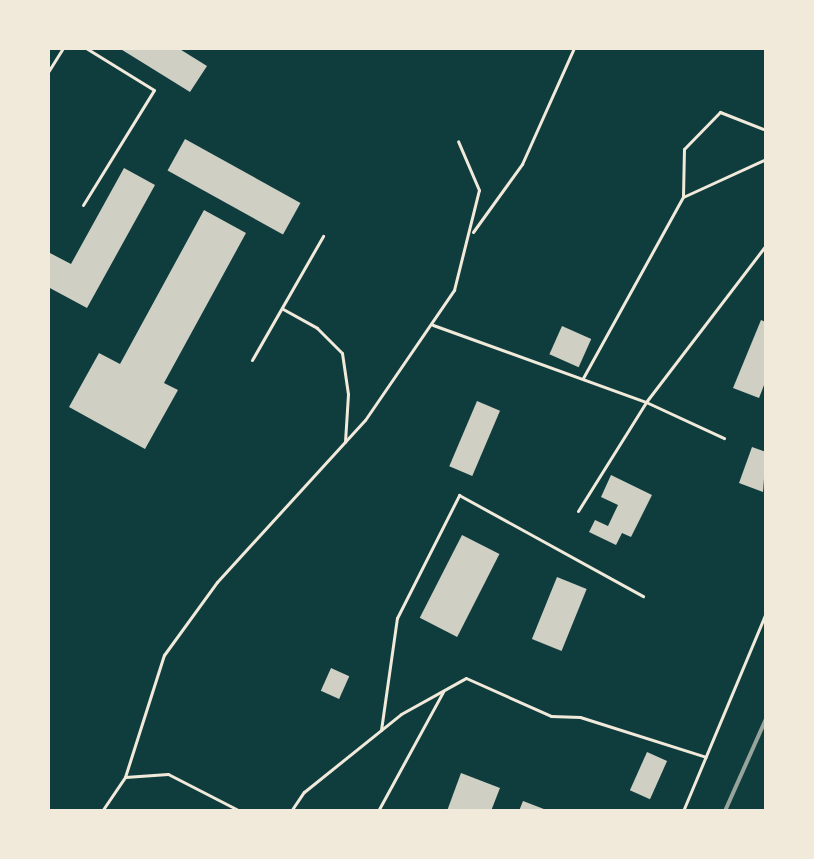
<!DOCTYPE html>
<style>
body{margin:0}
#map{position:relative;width:814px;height:859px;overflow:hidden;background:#0f3d3e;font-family:Rubik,sans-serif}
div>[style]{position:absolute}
.building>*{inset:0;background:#cfcfc3;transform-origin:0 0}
.service>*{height:3px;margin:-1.5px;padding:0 1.5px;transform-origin:1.5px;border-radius:1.5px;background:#f1e9da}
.rail>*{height:4px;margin:-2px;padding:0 2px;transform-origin:2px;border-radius:2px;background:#97a49c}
span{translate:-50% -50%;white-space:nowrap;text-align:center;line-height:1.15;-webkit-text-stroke:4.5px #f1e9da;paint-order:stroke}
.frame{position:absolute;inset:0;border:50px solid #f1e9da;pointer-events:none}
</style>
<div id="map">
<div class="building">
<i style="clip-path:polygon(119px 48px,178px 48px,207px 66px,190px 92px)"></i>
<i style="left:185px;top:139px;width:132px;height:36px;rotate:29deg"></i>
<i style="clip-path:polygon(124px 168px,155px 185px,87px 308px,48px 287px,48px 252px,71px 264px)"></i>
<i style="clip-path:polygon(204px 210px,246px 233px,164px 383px,178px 390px,145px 449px,69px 407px,99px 353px,120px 364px)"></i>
<i style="clip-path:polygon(761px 320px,766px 322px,766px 380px,759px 398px,733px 388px)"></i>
<i style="left:562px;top:326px;width:32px;height:31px;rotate:24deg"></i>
<i style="left:477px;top:401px;width:25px;height:71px;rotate:23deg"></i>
<i style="clip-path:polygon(752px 447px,766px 452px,763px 492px,739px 483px)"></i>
<i style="clip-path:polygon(611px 475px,652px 495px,631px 537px,622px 533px,616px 545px,589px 532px,595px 520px,608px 526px,618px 505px,601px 497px)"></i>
<i style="left:462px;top:535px;width:42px;height:93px;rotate:27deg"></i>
<i style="left:557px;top:577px;width:32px;height:67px;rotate:22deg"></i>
<i style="left:331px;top:668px;width:20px;height:25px;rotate:24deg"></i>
<i style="left:647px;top:752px;width:22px;height:42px;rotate:24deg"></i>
<i style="clip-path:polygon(461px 773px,500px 788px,491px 811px,447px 811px)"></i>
<i style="clip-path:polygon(523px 801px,549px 811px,519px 811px)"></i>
</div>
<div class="service">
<i style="left:48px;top:72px;width:28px;rotate:-58deg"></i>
<i style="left:683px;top:196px;width:47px;rotate:-88.8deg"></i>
<i style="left:684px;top:149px;width:52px;rotate:-45.8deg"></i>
<i style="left:720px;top:112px;width:49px;rotate:21.4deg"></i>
<i style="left:83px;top:205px;width:135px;rotate:-58.3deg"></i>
<i style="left:154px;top:90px;width:80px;rotate:-148.3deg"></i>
<i style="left:473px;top:232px;width:84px;rotate:-54.2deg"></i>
<i style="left:522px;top:164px;width:127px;rotate:-65.9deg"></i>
<i style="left:283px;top:309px;width:39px;rotate:29deg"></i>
<i style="left:317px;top:328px;width:35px;rotate:45deg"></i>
<i style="left:342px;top:353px;width:41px;rotate:81.7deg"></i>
<i style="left:348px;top:394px;width:48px;rotate:93.6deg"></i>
<i style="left:433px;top:325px;width:226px;rotate:19.9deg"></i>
<i style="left:646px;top:402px;width:86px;rotate:24.8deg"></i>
<i style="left:252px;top:360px;width:143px;rotate:-60.2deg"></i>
<i style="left:583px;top:378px;width:207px;rotate:-61.1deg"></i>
<i style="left:683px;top:197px;width:91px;rotate:-24.6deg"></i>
<i style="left:578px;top:511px;width:128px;rotate:-58deg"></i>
<i style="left:646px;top:402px;width:198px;rotate:-52.6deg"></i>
<i style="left:381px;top:730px;width:113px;rotate:-81.9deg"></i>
<i style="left:397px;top:618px;width:138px;rotate:-63.2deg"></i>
<i style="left:459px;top:495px;width:210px;rotate:28.8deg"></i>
<i style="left:125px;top:777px;width:43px;rotate:-4deg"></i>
<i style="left:168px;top:774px;width:81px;rotate:27.2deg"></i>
<i style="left:102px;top:811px;width:41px;rotate:-55.9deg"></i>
<i style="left:125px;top:777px;width:128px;rotate:-72.3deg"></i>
<i style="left:164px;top:655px;width:90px;rotate:-54deg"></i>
<i style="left:217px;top:582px;width:219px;rotate:-47.6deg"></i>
<i style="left:365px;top:420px;width:158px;rotate:-55.6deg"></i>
<i style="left:454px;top:290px;width:103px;rotate:-76deg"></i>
<i style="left:479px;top:190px;width:53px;rotate:-113.2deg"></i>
<i style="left:291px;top:811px;width:23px;rotate:-56deg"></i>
<i style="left:304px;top:792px;width:124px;rotate:-38.8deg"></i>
<i style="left:401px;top:714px;width:74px;rotate:-29deg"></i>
<i style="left:466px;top:678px;width:93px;rotate:24.1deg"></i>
<i style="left:551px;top:716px;width:29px;rotate:2deg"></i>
<i style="left:580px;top:717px;width:132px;rotate:17.6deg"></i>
<i style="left:378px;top:811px;width:136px;rotate:-61.4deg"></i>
<i style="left:683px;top:811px;width:215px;rotate:-67.3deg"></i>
</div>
<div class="rail">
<i style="left:725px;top:811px;width:101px;rotate:-66deg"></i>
</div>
<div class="frame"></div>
</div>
